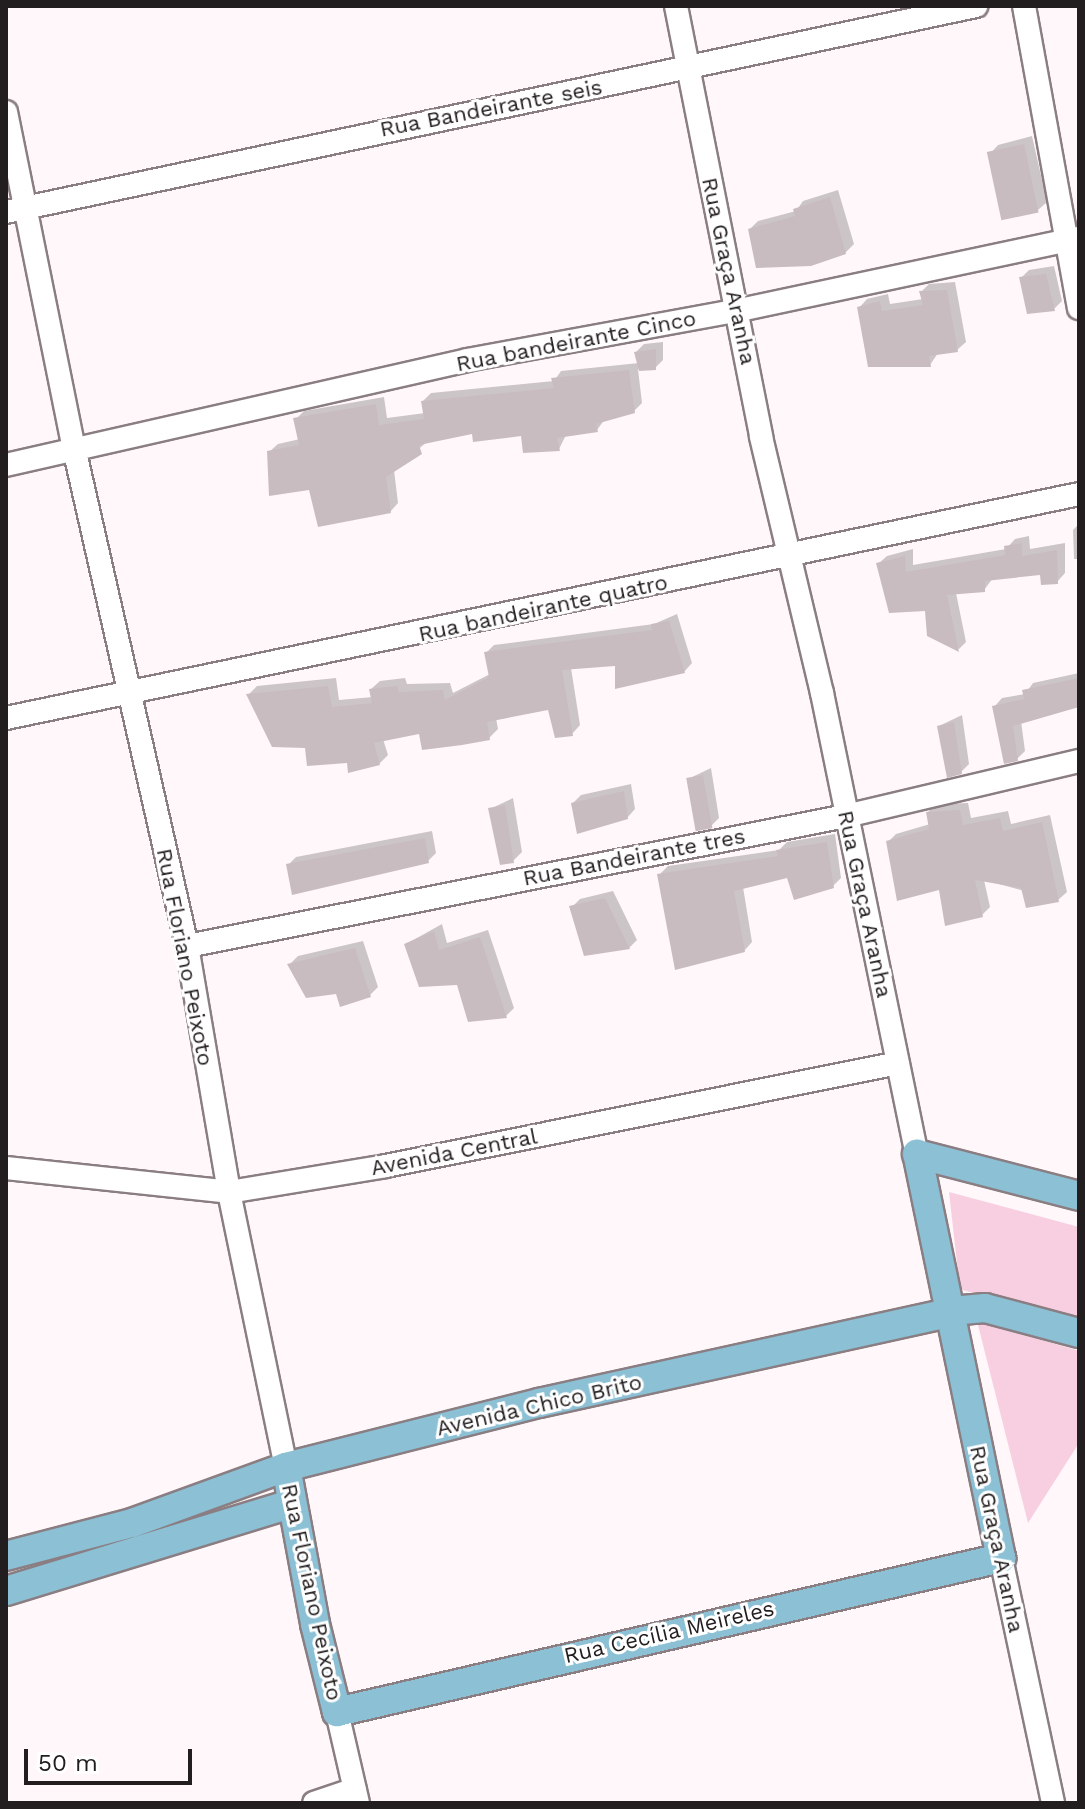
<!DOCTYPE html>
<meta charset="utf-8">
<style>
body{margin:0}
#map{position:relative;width:1085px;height:1809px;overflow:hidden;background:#fff7fa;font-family:"Work Sans",sans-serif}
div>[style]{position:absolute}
.green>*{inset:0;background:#f8cfe0}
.shadow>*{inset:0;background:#0003}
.building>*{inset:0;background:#c9bcc1;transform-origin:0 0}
.roads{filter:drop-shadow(2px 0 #8a7e83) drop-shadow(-2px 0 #8a7e83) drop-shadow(0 2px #8a7e83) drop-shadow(0 -2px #8a7e83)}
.minor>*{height:22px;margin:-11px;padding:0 11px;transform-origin:11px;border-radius:11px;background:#fff}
.major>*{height:28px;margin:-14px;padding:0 14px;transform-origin:14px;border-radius:14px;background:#8bc0d5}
span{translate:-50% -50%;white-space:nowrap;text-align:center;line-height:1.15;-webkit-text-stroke:6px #fff;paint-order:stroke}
.street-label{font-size:22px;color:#221d1f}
.frame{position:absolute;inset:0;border:8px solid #221d1f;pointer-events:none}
.scale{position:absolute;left:24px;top:1749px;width:168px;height:36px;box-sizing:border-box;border:4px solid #221d1f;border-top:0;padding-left:10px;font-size:24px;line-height:28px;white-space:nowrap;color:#221d1f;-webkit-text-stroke:6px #fff;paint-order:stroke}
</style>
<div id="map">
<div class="green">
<i style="clip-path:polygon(949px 1192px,1079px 1227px,1079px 1326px,960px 1289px)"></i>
<i style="clip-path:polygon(977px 1321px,1079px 1351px,1079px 1443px,1028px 1523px)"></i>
</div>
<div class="shadow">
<i style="clip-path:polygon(1032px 136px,1047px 202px,1038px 210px,990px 154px,998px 145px)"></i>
<i style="clip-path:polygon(838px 190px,854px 244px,845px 253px,750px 229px,758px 221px,796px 211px,803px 201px)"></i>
<i style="clip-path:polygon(1054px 266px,1062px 301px,1054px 309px,1021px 278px,1029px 270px)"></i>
<i style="clip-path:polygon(955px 282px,966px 342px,957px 350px,938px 353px,930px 365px,859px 308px,867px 299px,888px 294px,890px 304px,923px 299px,921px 292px,929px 284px)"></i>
<i style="clip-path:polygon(663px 342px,663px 360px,655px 368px,638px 369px,642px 403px,634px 411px,605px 419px,597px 430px,566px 435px,559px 449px,523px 433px,474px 431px,428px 441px,394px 470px,398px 503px,390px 512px,311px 487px,269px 452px,278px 444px,300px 439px,296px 419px,304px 411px,384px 397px,387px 418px,425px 413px,423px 401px,431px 393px,554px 381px,561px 371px,639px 363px,636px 352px,644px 344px)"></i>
<i style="clip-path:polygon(1079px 524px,1079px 559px,1074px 559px,1073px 530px)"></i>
<i style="clip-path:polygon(1029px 536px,1030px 549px,1065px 543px,1065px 573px,1057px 582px,1042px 573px,993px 578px,984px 590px,956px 593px,966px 642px,959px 649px,929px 634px,927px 608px,878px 564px,887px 556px,913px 549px,913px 565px,1006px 549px,1015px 539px)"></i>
<i style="clip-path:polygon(677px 614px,692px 663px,684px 672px,617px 664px,571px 668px,580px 725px,572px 734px,549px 707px,496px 718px,498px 729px,489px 738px,421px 732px,383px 739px,388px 755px,379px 764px,348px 761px,307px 746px,249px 694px,257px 686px,336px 678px,339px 700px,373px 697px,371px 689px,380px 681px,405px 678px,407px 684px,450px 683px,453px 693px,490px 674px,486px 653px,494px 645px,654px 624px)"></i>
<i style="clip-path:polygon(1079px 673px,1079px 705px,1021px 721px,1025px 751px,1017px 759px,994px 707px,1002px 698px,1025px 694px,1033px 683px)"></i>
<i style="clip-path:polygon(962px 715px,969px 764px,961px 772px,939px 726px)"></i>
<i style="clip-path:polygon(711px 768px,719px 818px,711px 826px,688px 779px)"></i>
<i style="clip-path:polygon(631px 784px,635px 809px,627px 818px,573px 803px,581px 795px)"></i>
<i style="clip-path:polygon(513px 798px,522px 852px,513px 861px,490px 809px)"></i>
<i style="clip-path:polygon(968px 803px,971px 818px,1008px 811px,1011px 824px,1050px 815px,1067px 892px,1058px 900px,984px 880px,990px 907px,982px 915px,888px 842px,896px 834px,930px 824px,928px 812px,936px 804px)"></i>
<i style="clip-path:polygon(432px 831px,436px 853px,428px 861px,288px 865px,296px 857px)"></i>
<i style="clip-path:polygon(835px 834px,841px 878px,833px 886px,788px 876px,743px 887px,752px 942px,744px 951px,660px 874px,668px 866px,779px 850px,787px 842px)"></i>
<i style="clip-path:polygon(613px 891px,637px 940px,629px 948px,586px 954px,572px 907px,580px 899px)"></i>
<i style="clip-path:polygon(442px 924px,447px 943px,488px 930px,514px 1008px,506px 1016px,406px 944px)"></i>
<i style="clip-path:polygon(363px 941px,378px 987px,370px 995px,290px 964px,298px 956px)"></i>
</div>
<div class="building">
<i style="left:1024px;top:144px;width:70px;height:38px;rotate:78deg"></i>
<i style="clip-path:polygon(830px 197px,846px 254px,811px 266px,756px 268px,748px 229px,795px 216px,793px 209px)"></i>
<i style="clip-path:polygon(1046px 274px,1055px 311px,1027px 314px,1019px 277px)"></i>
<i style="clip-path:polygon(947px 290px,958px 352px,929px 356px,931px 367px,868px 367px,857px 307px,880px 301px,882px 311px,923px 305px,919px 291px)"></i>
<i style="clip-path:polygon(656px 349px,656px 370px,639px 371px,634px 352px)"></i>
<i style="clip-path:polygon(629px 370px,635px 413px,596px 424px,598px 432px,557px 438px,560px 451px,523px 453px,521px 436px,473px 442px,472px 434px,419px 445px,422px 454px,386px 477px,391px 513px,318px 527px,309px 490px,269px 496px,267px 451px,299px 445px,293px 418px,376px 404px,379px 425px,424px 419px,421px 401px,554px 388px,551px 378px)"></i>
<i style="clip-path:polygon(1022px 543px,1022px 556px,1057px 550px,1058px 584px,1041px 585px,1040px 575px,985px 581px,985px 592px,947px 595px,959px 652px,927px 636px,925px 611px,889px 613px,876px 563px,905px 556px,906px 572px,1005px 555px,1004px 546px)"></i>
<i style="clip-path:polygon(669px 621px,685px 673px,615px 689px,615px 666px,562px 670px,573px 736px,555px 738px,548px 710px,487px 722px,490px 740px,462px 745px,422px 750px,419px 734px,374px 743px,380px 765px,348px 773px,347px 763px,307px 766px,305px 748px,272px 747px,246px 694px,328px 686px,332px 707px,372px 703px,369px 689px,397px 686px,399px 692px,443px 690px,445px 700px,489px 677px,484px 652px,652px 630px,651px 624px)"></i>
<i style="clip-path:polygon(1079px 678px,1079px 707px,1013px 726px,1018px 761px,1004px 764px,992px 706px,1024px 699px,1022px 690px)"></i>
<i style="clip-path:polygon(954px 722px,962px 774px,947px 778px,937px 726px)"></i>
<i style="left:703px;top:775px;width:54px;height:17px;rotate:80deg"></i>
<i style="clip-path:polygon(624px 791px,628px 819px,577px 834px,571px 803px)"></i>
<i style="clip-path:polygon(505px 805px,514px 863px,500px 865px,488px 808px)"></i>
<i style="clip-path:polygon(960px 810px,963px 825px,1000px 818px,1003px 831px,1042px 822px,1059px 902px,1026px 908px,1021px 888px,975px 880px,983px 917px,945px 926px,939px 890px,897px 901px,886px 841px,929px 829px,926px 812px)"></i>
<i style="clip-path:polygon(425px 838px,429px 863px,292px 895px,286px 864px)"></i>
<i style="clip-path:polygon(827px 842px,834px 888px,794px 900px,787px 878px,734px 891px,745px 952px,675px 970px,657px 874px,778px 856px,776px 850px)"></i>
<i style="clip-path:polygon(605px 898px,630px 949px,584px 956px,569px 906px)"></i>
<i style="clip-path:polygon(434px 931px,439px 950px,480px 937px,507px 1018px,468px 1022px,457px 985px,419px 987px,404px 944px)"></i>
<i style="clip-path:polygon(355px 948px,371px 997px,340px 1007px,336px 994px,306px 998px,287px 964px)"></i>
</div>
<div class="roads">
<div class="minor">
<i style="left:676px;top:6px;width:439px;rotate:78.8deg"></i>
<i style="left:761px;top:437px;width:263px;rotate:76.6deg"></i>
<i style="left:822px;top:693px;width:471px;rotate:78.4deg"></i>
<i style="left:1024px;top:6px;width:307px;rotate:79.7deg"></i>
<i style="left:6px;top:112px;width:343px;rotate:78.6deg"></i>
<i style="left:74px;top:448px;width:511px;rotate:77.22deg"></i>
<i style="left:187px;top:946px;width:250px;rotate:80.3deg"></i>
<i style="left:229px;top:1192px;width:281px;rotate:78.3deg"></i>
<i style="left:6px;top:212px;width:992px;rotate:-11.99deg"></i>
<i style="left:6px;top:465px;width:473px;rotate:-12.8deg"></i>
<i style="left:467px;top:360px;width:278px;rotate:-10.4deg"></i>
<i style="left:740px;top:310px;width:347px;rotate:-12deg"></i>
<i style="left:6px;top:718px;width:1096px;rotate:-11.79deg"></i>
<i style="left:187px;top:946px;width:672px;rotate:-11.16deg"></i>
<i style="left:846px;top:816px;width:239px;rotate:-13.3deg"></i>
<i style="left:6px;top:1168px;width:224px;rotate:6.1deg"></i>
<i style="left:229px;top:1192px;width:159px;rotate:-9.4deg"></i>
<i style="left:386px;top:1166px;width:522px;rotate:-11.37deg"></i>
<i style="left:1001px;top:1558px;width:250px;rotate:78deg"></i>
<i style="left:337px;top:1712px;width:93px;rotate:77deg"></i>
<i style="left:314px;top:1803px;width:43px;rotate:-18.9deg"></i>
</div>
<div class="major">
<i style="left:286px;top:1467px;width:160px;rotate:79.5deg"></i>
<i style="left:315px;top:1624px;width:91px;rotate:76deg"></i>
<i style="left:337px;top:1712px;width:682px;rotate:-13.06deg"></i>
<i style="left:1001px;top:1558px;width:413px;rotate:-101.7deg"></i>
<i style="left:917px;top:1154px;width:167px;rotate:14.5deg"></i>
<i style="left:6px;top:1556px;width:130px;rotate:-14.7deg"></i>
<i style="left:132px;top:1523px;width:164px;rotate:-20deg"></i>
<i style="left:286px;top:1467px;width:261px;rotate:-14.2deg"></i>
<i style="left:539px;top:1403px;width:433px;rotate:-12.4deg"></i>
<i style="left:962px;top:1310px;width:23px;rotate:-5deg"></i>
<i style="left:985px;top:1308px;width:97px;rotate:14.9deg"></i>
<i style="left:6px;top:1591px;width:297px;rotate:-17deg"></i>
</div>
</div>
<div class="street-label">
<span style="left:491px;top:108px;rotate:-11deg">Rua Bandeirante seis</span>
<span style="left:729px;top:271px;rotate:78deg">Rua Graça Aranha</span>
<span style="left:576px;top:341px;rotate:-11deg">Rua bandeirante Cinco</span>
<span style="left:543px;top:608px;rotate:-12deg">Rua bandeirante quatro</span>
<span style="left:634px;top:857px;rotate:-11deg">Rua Bandeirante tres</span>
<span style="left:865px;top:904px;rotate:78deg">Rua Graça Aranha</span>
<span style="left:185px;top:957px;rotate:79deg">Rua Floriano Peixoto</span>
<span style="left:454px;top:1152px;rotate:-11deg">Avenida Central</span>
<span style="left:539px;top:1405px;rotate:-13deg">Avenida Chico Brito</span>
<span style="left:997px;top:1539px;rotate:78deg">Rua Graça Aranha</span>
<span style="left:312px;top:1592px;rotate:78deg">Rua Floriano Peixoto</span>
<span style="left:669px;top:1632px;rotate:-13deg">Rua Cecília Meireles</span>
</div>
<div class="frame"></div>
<div class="scale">50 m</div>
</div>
